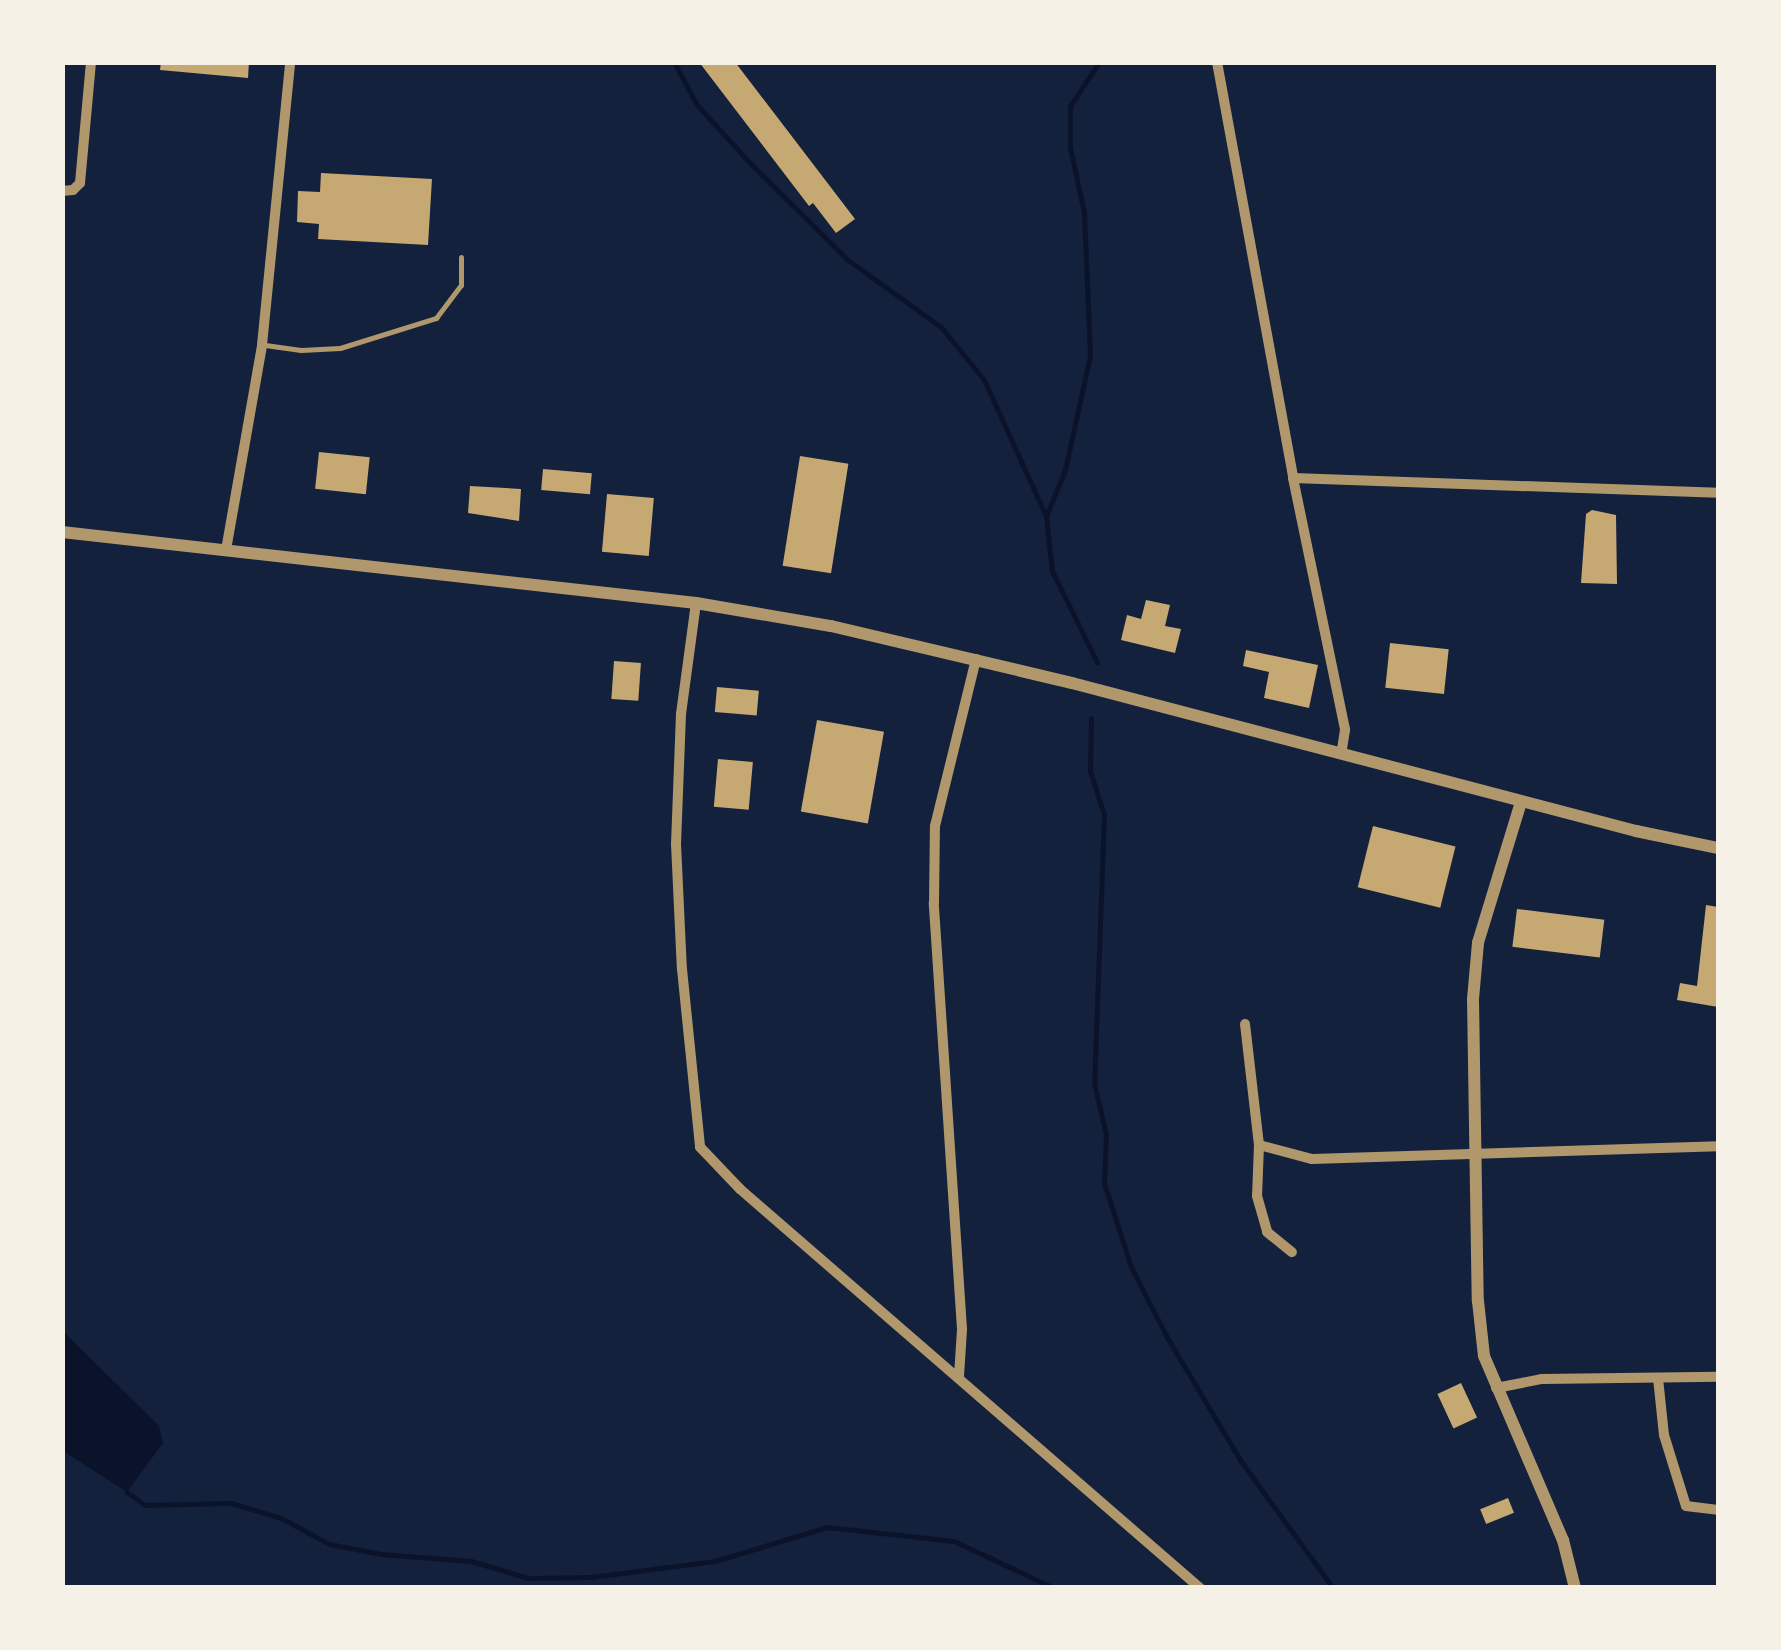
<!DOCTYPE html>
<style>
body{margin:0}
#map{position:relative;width:1781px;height:1650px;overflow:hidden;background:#14213d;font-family:Ubuntu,sans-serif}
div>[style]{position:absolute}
.water>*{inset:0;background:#0b132b}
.stream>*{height:5px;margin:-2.5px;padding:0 2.5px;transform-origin:2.5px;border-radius:2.5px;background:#0b132b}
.building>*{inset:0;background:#c6a872;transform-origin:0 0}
.service>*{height:5px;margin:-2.5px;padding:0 2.5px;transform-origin:2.5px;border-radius:2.5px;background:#b1986c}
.minor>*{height:10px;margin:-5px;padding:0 5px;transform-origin:5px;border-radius:5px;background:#b1986c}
.tertiary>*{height:12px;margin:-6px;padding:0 6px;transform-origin:6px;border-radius:6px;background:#b1986c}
span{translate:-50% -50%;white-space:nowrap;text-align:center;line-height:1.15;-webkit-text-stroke:10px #f6f1e7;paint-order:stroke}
.frame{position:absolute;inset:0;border:65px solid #f6f1e7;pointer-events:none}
</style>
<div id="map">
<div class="water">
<i style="clip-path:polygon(63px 1331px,159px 1426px,163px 1443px,127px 1492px,63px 1451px)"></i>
</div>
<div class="stream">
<i style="left:674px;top:62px;width:49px;rotate:61.9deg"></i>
<i style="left:697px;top:105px;width:80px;rotate:47.5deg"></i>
<i style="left:751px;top:164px;width:136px;rotate:44.7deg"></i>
<i style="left:848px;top:260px;width:115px;rotate:35.8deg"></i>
<i style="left:941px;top:327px;width:68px;rotate:50.9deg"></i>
<i style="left:984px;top:380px;width:149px;rotate:65.5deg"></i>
<i style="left:1046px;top:516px;width:55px;rotate:83.8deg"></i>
<i style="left:1052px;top:571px;width:102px;rotate:63.7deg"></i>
<i style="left:1046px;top:516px;width:50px;rotate:-67.6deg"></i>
<i style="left:1065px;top:470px;width:118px;rotate:-77.7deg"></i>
<i style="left:1090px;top:355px;width:142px;rotate:-92.4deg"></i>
<i style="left:1084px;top:213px;width:67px;rotate:-102deg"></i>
<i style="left:1070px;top:147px;width:41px;rotate:-90deg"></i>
<i style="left:1070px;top:106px;width:53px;rotate:-56.6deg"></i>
<i style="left:1091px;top:718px;width:53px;rotate:91.1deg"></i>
<i style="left:1090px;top:771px;width:46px;rotate:72.3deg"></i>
<i style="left:1104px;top:815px;width:268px;rotate:92.1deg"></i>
<i style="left:1094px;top:1083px;width:53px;rotate:77deg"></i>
<i style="left:1106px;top:1135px;width:48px;rotate:92.4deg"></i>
<i style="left:1104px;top:1183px;width:88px;rotate:72.2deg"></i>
<i style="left:1131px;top:1267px;width:81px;rotate:62.8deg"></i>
<i style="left:1168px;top:1339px;width:141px;rotate:59.2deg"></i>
<i style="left:1240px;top:1460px;width:158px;rotate:54deg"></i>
<i style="left:127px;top:1492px;width:22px;rotate:36deg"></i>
<i style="left:145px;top:1505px;width:86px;rotate:-1.3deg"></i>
<i style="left:231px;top:1503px;width:52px;rotate:16.7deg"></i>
<i style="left:281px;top:1518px;width:55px;rotate:28.4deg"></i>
<i style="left:329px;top:1544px;width:53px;rotate:10.9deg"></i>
<i style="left:381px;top:1554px;width:90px;rotate:4.4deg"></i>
<i style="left:471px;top:1561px;width:59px;rotate:16.6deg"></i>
<i style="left:528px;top:1578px;width:63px;rotate:-0.9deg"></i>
<i style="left:591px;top:1577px;width:125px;rotate:-7.4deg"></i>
<i style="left:715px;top:1561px;width:117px;rotate:-16.9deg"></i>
<i style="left:827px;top:1527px;width:128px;rotate:6.3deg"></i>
<i style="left:954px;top:1541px;width:110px;rotate:25.2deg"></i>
</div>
<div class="building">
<i style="clip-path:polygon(161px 62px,249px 62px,248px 78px,160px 70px)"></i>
<i style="clip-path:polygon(699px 62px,735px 62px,855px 219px,836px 233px,813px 203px,809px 206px)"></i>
<i style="clip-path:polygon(321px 173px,432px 179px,428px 245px,318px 239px,319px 224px,297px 222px,298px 191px,320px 192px)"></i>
<i style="left:319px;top:452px;width:51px;height:37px;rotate:6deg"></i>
<i style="left:800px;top:456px;width:49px;height:111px;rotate:9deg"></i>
<i style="left:543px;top:469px;width:49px;height:21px;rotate:5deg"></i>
<i style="clip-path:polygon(470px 486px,521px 489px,519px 521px,468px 513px)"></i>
<i style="left:607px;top:494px;width:47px;height:58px;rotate:5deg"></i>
<i style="clip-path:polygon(1592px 510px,1616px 515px,1617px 584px,1581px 583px,1586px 514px)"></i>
<i style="clip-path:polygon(1146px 600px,1170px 605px,1165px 626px,1181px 629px,1175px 653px,1121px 640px,1127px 615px,1141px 619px)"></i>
<i style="left:1390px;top:643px;width:59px;height:45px;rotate:6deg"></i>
<i style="clip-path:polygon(1246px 650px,1318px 665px,1309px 708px,1264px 698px,1269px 672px,1243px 666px)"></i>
<i style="left:614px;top:661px;width:27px;height:38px;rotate:4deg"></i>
<i style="left:717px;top:687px;width:42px;height:25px;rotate:5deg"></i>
<i style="left:817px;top:720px;width:68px;height:93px;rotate:10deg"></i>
<i style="left:718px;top:759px;width:35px;height:48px;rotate:5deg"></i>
<i style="left:1373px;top:826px;width:85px;height:63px;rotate:14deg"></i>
<i style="clip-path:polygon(1706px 905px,1718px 907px,1718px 1007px,1677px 1000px,1680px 983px,1697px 986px)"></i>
<i style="left:1517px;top:909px;width:88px;height:38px;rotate:7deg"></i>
<i style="left:1461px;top:1383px;width:38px;height:26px;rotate:65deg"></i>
<i style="left:1508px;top:1498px;width:16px;height:30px;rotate:68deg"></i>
</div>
<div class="service">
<i style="left:265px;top:345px;width:36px;rotate:8deg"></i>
<i style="left:301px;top:350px;width:39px;rotate:-3deg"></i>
<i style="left:340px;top:348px;width:101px;rotate:-17.4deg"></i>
<i style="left:436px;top:318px;width:41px;rotate:-52.9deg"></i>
<i style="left:461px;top:285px;width:28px;rotate:-90deg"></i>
</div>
<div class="minor">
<i style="left:1217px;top:62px;width:423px;rotate:79.6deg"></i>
<i style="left:1293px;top:478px;width:257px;rotate:78.3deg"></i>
<i style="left:1345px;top:730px;width:24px;rotate:99deg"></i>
<i style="left:62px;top:191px;width:11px;rotate:-5deg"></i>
<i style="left:73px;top:190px;width:10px;rotate:-45deg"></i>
<i style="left:80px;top:183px;width:121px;rotate:-84.8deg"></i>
<i style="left:1293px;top:478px;width:425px;rotate:2deg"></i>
<i style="left:226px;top:550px;width:208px;rotate:-80deg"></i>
<i style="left:262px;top:345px;width:284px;rotate:-84.3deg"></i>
<i style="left:696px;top:603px;width:112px;rotate:97.7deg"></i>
<i style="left:681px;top:714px;width:130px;rotate:92.2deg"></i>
<i style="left:676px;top:844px;width:125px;rotate:87.3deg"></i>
<i style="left:682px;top:969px;width:179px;rotate:84.2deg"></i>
<i style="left:700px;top:1147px;width:58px;rotate:46.4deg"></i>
<i style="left:740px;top:1189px;width:609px;rotate:40.94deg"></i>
<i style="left:1245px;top:1024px;width:122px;rotate:83.4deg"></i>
<i style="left:1259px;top:1145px;width:51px;rotate:92.2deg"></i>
<i style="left:1257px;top:1196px;width:37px;rotate:74deg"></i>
<i style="left:1267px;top:1232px;width:32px;rotate:39deg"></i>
<i style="left:1259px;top:1145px;width:55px;rotate:14.8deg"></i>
<i style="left:1312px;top:1159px;width:406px;rotate:-1.8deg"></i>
<i style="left:959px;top:1376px;width:47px;rotate:-86.3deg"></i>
<i style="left:962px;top:1329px;width:427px;rotate:-93.8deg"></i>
<i style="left:934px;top:903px;width:77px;rotate:-89.3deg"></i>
<i style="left:935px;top:826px;width:172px;rotate:-76.2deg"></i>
<i style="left:1658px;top:1378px;width:57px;rotate:84deg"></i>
<i style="left:1664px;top:1435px;width:74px;rotate:72.8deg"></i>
<i style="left:1686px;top:1506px;width:32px;rotate:7deg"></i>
<i style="left:1496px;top:1388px;width:47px;rotate:-11.1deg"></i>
<i style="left:1542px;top:1379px;width:176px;rotate:-0.7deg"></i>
</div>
<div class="tertiary">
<i style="left:62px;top:532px;width:638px;rotate:6.39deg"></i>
<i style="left:696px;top:603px;width:137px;rotate:9.7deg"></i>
<i style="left:831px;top:626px;width:248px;rotate:13.3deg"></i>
<i style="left:1072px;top:683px;width:583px;rotate:14.7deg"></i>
<i style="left:1636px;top:831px;width:84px;rotate:11.7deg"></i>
<i style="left:1521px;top:802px;width:147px;rotate:107deg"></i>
<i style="left:1478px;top:943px;width:56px;rotate:95.1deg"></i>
<i style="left:1473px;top:999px;width:302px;rotate:89.1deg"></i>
<i style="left:1478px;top:1301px;width:55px;rotate:83.8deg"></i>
<i style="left:1484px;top:1356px;width:200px;rotate:66.8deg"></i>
<i style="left:1563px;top:1540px;width:49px;rotate:76deg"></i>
</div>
<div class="frame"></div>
</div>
